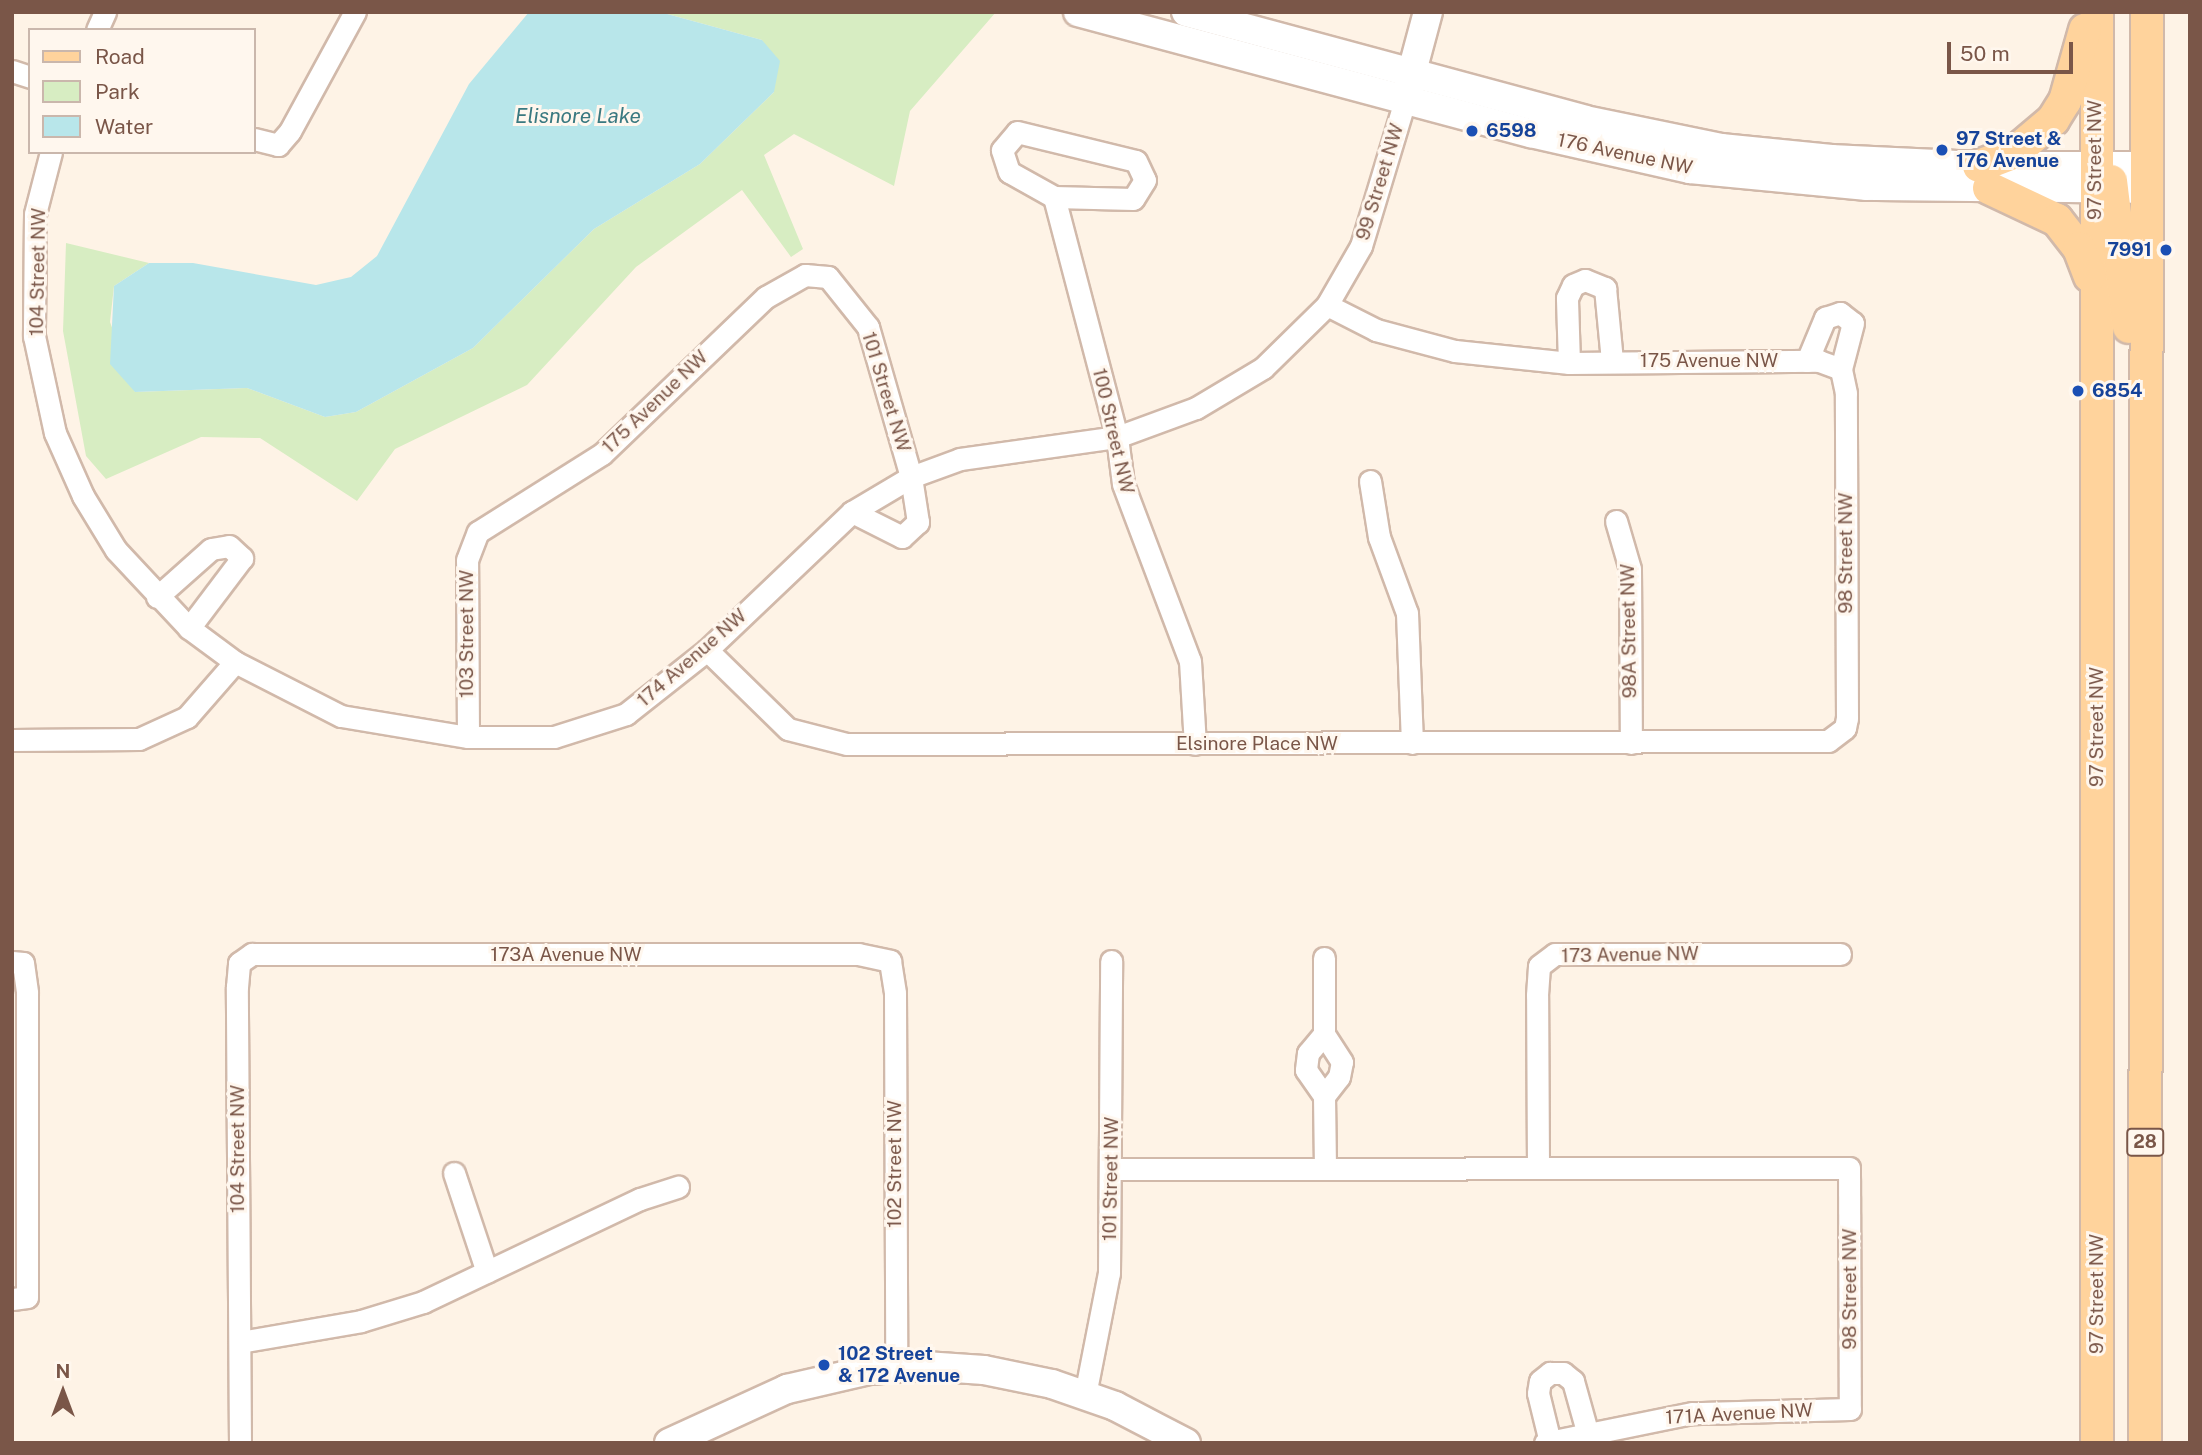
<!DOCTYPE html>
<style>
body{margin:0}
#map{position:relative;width:2202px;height:1455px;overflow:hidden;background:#fef3e6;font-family:"Public Sans",sans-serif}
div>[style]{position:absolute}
.green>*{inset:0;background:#d7edc2}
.water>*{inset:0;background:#b8e6ea}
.roads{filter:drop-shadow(2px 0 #d1b9aa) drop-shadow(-2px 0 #d1b9aa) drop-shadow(0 2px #d1b9aa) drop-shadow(0 -2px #d1b9aa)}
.street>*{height:21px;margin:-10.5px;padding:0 10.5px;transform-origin:10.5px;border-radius:10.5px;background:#fff}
.secondary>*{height:28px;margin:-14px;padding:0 14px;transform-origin:14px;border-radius:14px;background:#fff}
.primary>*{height:32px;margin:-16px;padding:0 16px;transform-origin:16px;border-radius:16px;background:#ffd39c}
.dots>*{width:19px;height:19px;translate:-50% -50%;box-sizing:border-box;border:4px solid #fff7ee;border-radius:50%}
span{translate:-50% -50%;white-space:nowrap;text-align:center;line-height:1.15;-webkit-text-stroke:6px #fff7ee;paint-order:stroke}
.shield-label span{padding:2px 5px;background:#fff7ee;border:2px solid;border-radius:5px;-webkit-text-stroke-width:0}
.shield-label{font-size:18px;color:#7a5648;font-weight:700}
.transit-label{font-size:19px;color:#164399;font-weight:700}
.left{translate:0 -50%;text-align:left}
.right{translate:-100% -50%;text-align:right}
.street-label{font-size:19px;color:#7a5648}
.water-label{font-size:21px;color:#3a7980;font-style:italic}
.frame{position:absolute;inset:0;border:14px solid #7a5648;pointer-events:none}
.legend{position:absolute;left:28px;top:28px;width:228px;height:126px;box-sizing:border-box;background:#fff7ee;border:2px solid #cab7ac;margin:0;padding:9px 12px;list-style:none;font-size:21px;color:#7a5648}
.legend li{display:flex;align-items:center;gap:14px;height:35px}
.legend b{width:35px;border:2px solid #cab7ac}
.north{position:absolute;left:28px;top:1357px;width:70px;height:70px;-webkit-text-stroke:5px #fff7ee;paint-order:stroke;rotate:0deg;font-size:19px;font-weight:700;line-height:28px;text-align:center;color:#7a5648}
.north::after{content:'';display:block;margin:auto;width:24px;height:32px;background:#7a5648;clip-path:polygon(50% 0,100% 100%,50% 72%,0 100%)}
.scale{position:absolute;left:1947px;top:42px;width:126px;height:32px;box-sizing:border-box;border:4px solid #7a5648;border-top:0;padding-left:9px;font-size:21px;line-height:24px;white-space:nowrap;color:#7a5648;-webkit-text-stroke:5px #fff7ee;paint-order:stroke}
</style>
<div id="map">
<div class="green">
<i style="clip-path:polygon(660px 12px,996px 12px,910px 111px,894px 186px,794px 134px,764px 155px,803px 249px,791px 257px,742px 190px,636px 267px,527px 385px,395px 449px,357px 501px,260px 438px,201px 437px,106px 479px,86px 456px,63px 331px,66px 243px,149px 263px,114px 286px,110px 322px,135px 392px,247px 388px,325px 417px,356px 412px,473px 348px,594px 229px,700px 164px,774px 92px,762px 40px)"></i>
</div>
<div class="water">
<i style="clip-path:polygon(529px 12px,660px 12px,762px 40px,780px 61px,774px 92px,700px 164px,594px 229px,473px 348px,356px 412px,325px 417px,247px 388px,135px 392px,110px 364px,114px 286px,149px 263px,193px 263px,316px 285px,351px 277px,377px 256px,469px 84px)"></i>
</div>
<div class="roads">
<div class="street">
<i style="left:97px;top:30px;width:20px;rotate:-66deg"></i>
<i style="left:12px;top:71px;width:19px;rotate:18deg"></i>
<i style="left:1017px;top:132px;width:122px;rotate:13.7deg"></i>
<i style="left:1136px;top:161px;width:21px;rotate:65deg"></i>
<i style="left:1145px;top:180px;width:22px;rotate:122deg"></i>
<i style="left:1133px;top:199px;width:79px;rotate:-178.5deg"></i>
<i style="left:1054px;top:197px;width:51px;rotate:-150.9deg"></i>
<i style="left:1009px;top:172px;width:23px;rotate:-108deg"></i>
<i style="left:1002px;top:150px;width:23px;rotate:-50deg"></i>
<i style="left:254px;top:139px;width:25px;rotate:14deg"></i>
<i style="left:278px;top:145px;width:18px;rotate:-49deg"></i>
<i style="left:290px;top:131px;width:136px;rotate:-61.4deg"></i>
<i style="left:51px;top:152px;width:64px;rotate:104.5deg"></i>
<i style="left:35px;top:214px;width:122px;rotate:90.5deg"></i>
<i style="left:34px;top:336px;width:99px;rotate:77.8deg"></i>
<i style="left:55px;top:433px;width:69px;rotate:66deg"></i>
<i style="left:83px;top:496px;width:63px;rotate:58.6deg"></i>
<i style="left:116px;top:550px;width:107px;rotate:46.9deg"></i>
<i style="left:189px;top:628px;width:57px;rotate:36.5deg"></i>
<i style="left:235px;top:662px;width:119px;rotate:27deg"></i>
<i style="left:341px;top:716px;width:129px;rotate:9.4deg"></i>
<i style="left:468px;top:737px;width:86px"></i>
<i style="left:554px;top:737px;width:76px;rotate:-17.7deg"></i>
<i style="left:626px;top:714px;width:103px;rotate:-38.3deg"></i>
<i style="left:707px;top:650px;width:200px;rotate:-43.6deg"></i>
<i style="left:852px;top:512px;width:69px;rotate:-30.7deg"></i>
<i style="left:911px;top:477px;width:52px;rotate:-20.2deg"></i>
<i style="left:960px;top:459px;width:159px;rotate:-8deg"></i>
<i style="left:1117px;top:437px;width:84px;rotate:-20.2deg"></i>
<i style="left:1196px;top:408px;width:78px;rotate:-30.8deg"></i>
<i style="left:1263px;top:368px;width:90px;rotate:-44.5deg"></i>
<i style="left:1327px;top:305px;width:68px;rotate:-60deg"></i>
<i style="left:1361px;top:246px;width:152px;rotate:-73.2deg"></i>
<i style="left:1054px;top:197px;width:248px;rotate:75.3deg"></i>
<i style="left:1117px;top:437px;width:47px;rotate:82.7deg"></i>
<i style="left:1123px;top:484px;width:189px;rotate:69.3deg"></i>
<i style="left:1190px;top:661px;width:83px;rotate:86.6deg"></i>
<i style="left:1327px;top:305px;width:55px;rotate:27deg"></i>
<i style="left:1376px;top:330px;width:82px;rotate:14.9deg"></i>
<i style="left:1455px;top:351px;width:115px;rotate:6deg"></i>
<i style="left:1569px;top:363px;width:250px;rotate:-0.5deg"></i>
<i style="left:1819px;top:361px;width:23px;rotate:20deg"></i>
<i style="left:1807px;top:361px;width:47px;rotate:-67.3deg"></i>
<i style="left:1825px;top:318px;width:16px;rotate:-18deg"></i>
<i style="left:1840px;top:313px;width:16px;rotate:38deg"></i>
<i style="left:1853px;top:323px;width:48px;rotate:104.6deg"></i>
<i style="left:1569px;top:363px;width:65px;rotate:-91.8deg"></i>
<i style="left:1567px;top:298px;width:14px;rotate:-65deg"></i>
<i style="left:1573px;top:285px;width:13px;rotate:-23deg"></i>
<i style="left:1585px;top:280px;width:22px;rotate:22deg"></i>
<i style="left:1605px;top:288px;width:73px;rotate:84.5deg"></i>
<i style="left:1370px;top:481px;width:57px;rotate:80.9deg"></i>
<i style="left:1379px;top:537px;width:81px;rotate:69.8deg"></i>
<i style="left:1407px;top:613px;width:130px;rotate:87.8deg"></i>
<i style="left:1616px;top:521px;width:50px;rotate:73.7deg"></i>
<i style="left:1630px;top:569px;width:174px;rotate:89.7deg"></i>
<i style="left:157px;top:597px;width:72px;rotate:-41.6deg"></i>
<i style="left:211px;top:549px;width:18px;rotate:-9deg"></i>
<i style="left:229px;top:546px;width:18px;rotate:43deg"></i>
<i style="left:242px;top:558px;width:88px;rotate:127.1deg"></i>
<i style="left:707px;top:650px;width:113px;rotate:44.3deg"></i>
<i style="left:788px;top:729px;width:61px;rotate:14.3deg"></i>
<i style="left:847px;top:744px;width:981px;rotate:-0.18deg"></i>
<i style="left:1828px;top:741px;width:21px;rotate:-37deg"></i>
<i style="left:1845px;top:728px;width:10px;rotate:-79deg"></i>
<i style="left:1847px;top:718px;width:325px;rotate:-90.2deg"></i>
<i style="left:1846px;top:393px;width:25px;rotate:-102deg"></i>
<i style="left:468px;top:737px;width:177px;rotate:-90.3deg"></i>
<i style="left:467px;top:560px;width:30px;rotate:-69deg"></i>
<i style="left:478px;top:532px;width:146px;rotate:-32.2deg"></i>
<i style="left:602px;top:454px;width:227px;rotate:-43.8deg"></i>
<i style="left:766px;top:297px;width:45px;rotate:-29.4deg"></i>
<i style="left:805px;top:275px;width:23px;rotate:5deg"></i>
<i style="left:828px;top:277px;width:64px;rotate:51.3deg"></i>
<i style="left:868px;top:327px;width:156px;rotate:74deg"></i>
<i style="left:911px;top:477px;width:46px;rotate:81.2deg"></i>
<i style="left:918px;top:522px;width:22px;rotate:137deg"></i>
<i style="left:902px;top:537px;width:56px;rotate:-153.4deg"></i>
<i style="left:12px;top:740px;width:127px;rotate:-0.5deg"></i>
<i style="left:139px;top:739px;width:53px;rotate:-24.6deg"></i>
<i style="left:187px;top:717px;width:73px;rotate:-48.9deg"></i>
<i style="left:1324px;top:958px;width:76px;rotate:90deg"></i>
<i style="left:1324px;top:1034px;width:25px;rotate:130deg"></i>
<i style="left:1308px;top:1053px;width:17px;rotate:97deg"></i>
<i style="left:1306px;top:1070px;width:32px;rotate:55deg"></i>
<i style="left:1324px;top:1096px;width:71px;rotate:89.2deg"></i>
<i style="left:12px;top:962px;width:11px;rotate:5deg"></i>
<i style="left:23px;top:963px;width:30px;rotate:82deg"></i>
<i style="left:27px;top:993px;width:304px;rotate:90deg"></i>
<i style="left:27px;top:1297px;width:15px;rotate:172deg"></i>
<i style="left:1324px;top:1096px;width:24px;rotate:-52deg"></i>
<i style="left:1339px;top:1077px;width:15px;rotate:-79deg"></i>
<i style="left:1342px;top:1062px;width:33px;rotate:-123deg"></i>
<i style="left:1538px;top:1166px;width:171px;rotate:-90.3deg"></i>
<i style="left:1537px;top:995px;width:29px;rotate:-86deg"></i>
<i style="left:1539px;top:966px;width:20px;rotate:-37deg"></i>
<i style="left:1555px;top:954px;width:285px"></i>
<i style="left:1113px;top:1169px;width:736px;rotate:-0.08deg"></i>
<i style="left:1849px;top:1168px;width:241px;rotate:89.8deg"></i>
<i style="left:1850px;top:1409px;width:158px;rotate:178.5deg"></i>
<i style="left:1692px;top:1413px;width:150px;rotate:168.5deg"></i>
<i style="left:454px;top:1173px;width:104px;rotate:71.6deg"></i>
<i style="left:240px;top:1342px;width:123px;rotate:-9.8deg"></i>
<i style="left:361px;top:1321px;width:65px;rotate:-17deg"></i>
<i style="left:423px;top:1302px;width:240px;rotate:-25.4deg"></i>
<i style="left:640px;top:1199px;width:40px;rotate:-18deg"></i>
<i style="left:1085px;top:1395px;width:124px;rotate:-78.9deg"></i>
<i style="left:1109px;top:1273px;width:312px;rotate:-89.6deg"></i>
<i style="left:1550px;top:1442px;width:50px;rotate:-103.8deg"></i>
<i style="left:1538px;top:1393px;width:12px;rotate:-81deg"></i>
<i style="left:1540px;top:1381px;width:13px;rotate:-39deg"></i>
<i style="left:1550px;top:1373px;width:13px"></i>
<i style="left:1563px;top:1373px;width:13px;rotate:39deg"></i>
<i style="left:1573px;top:1381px;width:52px;rotate:74.4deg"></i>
<i style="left:240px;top:1443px;width:456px;rotate:-90.4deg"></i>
<i style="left:237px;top:987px;width:24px;rotate:-85deg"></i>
<i style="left:239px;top:963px;width:16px;rotate:-35deg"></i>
<i style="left:252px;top:954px;width:606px"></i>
<i style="left:858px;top:954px;width:33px;rotate:12deg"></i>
<i style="left:890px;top:961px;width:32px;rotate:81deg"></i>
<i style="left:895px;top:993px;width:375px;rotate:89.8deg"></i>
</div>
<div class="secondary">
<i style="left:1078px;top:12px;width:469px;rotate:15deg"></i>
<i style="left:1531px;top:133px;width:163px;rotate:12.8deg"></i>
<i style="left:1690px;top:169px;width:178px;rotate:5.5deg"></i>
<i style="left:1867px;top:186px;width:279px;rotate:0.6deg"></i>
<i style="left:1186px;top:12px;width:413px;rotate:15.1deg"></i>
<i style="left:1585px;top:120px;width:139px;rotate:11.6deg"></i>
<i style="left:1721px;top:148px;width:111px;rotate:5.7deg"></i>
<i style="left:1831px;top:159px;width:148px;rotate:2.7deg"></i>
<i style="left:1979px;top:166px;width:167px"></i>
<i style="left:1406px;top:94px;width:85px;rotate:-75deg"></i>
<i style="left:669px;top:1443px;width:130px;rotate:-24.6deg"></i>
<i style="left:787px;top:1389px;width:84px;rotate:-13deg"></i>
<i style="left:869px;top:1370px;width:56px;rotate:-4.1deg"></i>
<i style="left:925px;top:1366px;width:59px;rotate:3.9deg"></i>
<i style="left:984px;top:1370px;width:69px;rotate:11.6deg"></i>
<i style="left:1052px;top:1384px;width:67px;rotate:19.2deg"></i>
<i style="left:1115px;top:1406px;width:80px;rotate:27.5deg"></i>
</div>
<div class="primary">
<i style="left:2097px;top:12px;width:1431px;rotate:90deg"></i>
<i style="left:1979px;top:166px;width:39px;rotate:-21deg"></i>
<i style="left:2015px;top:152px;width:50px;rotate:-40.1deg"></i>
<i style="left:2053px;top:120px;width:22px;rotate:-58deg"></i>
<i style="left:2065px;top:101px;width:74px;rotate:-74.3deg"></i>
<i style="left:2111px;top:181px;width:147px;rotate:83deg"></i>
<i style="left:1989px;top:188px;width:75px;rotate:25.2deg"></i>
<i style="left:2057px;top:220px;width:36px;rotate:52deg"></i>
<i style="left:2079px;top:248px;width:30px;rotate:69deg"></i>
<i style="left:2145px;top:1443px;width:1431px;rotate:-89.92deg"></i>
</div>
</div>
<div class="dots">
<i style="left:1472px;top:131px;background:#1a4fb4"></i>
<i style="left:1942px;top:150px;background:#1a4fb4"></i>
<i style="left:2166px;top:250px;background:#1a4fb4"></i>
<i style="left:2078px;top:391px;background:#1a4fb4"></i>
<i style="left:824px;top:1365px;background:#1a4fb4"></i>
</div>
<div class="shield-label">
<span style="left:2145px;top:1142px">28</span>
</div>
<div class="transit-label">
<span class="left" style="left:1486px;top:131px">6598</span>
<span class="left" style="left:1956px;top:150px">97 Street &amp;<br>176 Avenue</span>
<span class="right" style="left:2152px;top:250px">7991</span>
<span class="left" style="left:2092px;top:391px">6854</span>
<span class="left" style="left:838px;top:1365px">102 Street<br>&amp; 172 Avenue</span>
</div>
<div class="street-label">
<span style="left:1625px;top:154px;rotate:12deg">176 Avenue NW</span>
<span style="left:2095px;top:160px;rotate:-90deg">97 Street NW</span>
<span style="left:1380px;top:182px;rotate:-73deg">99 Street NW</span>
<span style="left:38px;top:272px;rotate:-89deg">104 Street NW</span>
<span style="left:1709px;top:361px">175 Avenue NW</span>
<span style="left:886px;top:392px;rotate:73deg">101 Street NW</span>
<span style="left:655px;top:402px;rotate:-44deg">175 Avenue NW</span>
<span style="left:1113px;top:431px;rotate:77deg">100 Street NW</span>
<span style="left:1846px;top:553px;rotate:-90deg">98 Street NW</span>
<span style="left:1629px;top:631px;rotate:-91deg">98A Street NW</span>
<span style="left:467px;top:634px;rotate:-90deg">103 Street NW</span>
<span style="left:692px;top:658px;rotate:-41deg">174 Avenue NW</span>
<span style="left:2097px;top:727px;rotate:-90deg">97 Street NW</span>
<span style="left:1257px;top:744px">Elsinore Place NW</span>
<span style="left:566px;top:955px">173A Avenue NW</span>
<span style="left:1630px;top:955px;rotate:-1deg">173 Avenue NW</span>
<span style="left:238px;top:1149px;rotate:-90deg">104 Street NW</span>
<span style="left:895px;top:1164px;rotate:-90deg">102 Street NW</span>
<span style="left:1111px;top:1179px;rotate:-89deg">101 Street NW</span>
<span style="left:1850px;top:1289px;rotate:-90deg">98 Street NW</span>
<span style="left:2097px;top:1294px;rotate:-90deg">97 Street NW</span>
<span style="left:1739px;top:1414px;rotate:-3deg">171A Avenue NW</span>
</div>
<div class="water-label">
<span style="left:578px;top:116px">Elisnore Lake</span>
</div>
<div class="frame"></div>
<ul class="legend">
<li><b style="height:9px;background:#ffd39c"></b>Road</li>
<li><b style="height:19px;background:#d7edc2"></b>Park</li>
<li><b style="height:19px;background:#b8e6ea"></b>Water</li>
</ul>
<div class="north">N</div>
<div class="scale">50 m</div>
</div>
